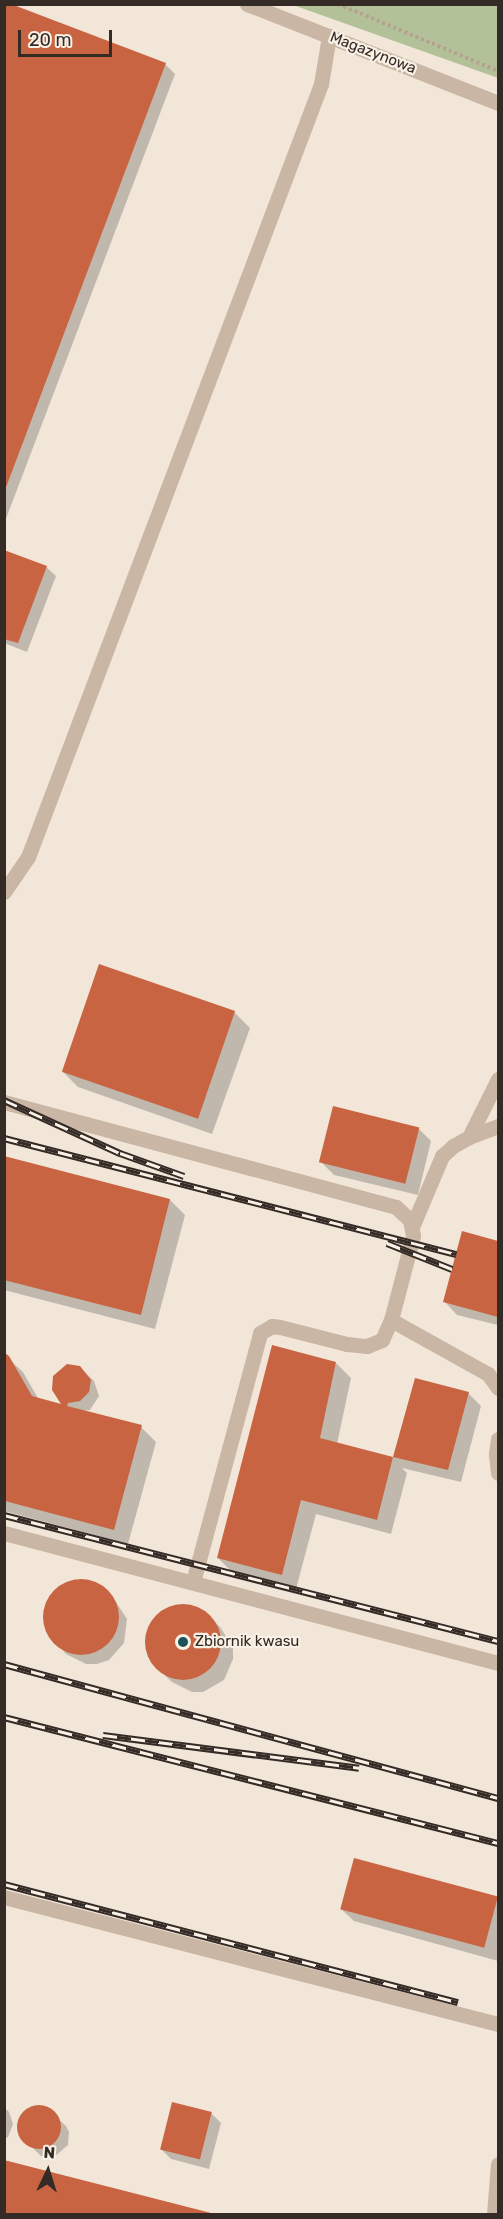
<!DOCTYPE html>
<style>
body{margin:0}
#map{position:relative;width:503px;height:2219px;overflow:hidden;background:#f2e6d9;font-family:Rubik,sans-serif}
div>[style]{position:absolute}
.green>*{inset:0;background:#b3c199}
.shadow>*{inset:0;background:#0003}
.building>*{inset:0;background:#c86441;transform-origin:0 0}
.round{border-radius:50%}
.path>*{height:4px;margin-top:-2px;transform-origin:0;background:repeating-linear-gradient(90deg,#b6a08f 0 3px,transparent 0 6px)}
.lane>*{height:15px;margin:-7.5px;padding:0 7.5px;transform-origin:7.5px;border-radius:7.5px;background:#cab6a5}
.rail>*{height:7px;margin-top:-3.5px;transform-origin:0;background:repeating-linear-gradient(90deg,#f9f1e5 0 14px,#352b26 0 28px);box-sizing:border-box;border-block:2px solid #352b26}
.dots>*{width:16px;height:16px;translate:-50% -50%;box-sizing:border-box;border:3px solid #f9f1e5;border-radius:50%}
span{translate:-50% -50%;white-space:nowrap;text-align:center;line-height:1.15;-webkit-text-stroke:4.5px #f9f1e5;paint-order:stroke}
.street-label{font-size:15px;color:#352b26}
.poi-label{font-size:15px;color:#352b26}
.left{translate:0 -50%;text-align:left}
.frame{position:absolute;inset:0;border:6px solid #352b26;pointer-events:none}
.north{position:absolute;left:18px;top:2141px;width:60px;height:60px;-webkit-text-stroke:4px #f9f1e5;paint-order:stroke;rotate:4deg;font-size:16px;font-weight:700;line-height:24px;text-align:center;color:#352b26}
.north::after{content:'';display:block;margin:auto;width:21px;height:27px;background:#352b26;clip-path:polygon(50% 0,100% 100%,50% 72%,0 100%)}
.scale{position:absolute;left:18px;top:30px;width:94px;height:27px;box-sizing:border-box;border:3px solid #352b26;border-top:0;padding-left:8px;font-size:18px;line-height:21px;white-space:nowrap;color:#352b26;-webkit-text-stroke:4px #f9f1e5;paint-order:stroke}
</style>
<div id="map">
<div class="green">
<i style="clip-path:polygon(293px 5px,498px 5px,498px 78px)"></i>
</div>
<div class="shadow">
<i style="clip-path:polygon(4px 4px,165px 64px,175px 74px,4px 524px)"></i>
<i style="clip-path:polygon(4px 551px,46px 567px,56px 576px,27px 652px,4px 643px)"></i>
<i style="clip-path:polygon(235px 1013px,250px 1028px,212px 1134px,78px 1087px,63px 1072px)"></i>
<i style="clip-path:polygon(418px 1128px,431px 1141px,418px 1195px,334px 1175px,321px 1162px)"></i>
<i style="clip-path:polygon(4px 1158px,170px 1200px,185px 1215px,155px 1329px,4px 1290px)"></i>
<i style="clip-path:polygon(463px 1233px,498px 1242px,498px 1325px,457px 1315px,445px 1302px)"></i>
<i style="clip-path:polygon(4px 1355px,23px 1372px,39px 1400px,62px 1406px,63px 1402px,53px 1383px,58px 1372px,68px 1366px,84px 1371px,94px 1381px,99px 1396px,90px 1410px,82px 1411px,141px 1427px,156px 1442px,128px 1544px,4px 1511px)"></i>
<i style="clip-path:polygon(336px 1363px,351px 1378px,337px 1444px,393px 1458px,416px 1380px,468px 1393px,481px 1406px,461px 1482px,402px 1468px,407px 1473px,391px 1534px,316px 1514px,296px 1589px,233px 1573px,218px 1558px)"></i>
<i style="clip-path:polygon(82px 1581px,104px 1589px,114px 1599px,127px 1619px,124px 1643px,109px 1660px,97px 1664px,86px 1664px,66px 1654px,49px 1635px,44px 1614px,52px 1594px,71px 1582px)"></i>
<i style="clip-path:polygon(185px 1605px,207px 1614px,220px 1627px,233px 1647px,233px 1659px,224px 1680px,203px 1692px,192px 1692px,172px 1682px,158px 1669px,148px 1649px,147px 1638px,155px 1619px,163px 1611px)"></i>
<i style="clip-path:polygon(355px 1860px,498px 1899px,498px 1961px,354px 1921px,341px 1909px)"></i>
<i style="clip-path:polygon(4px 2107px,9px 2112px,13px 2124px,8px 2137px,4px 2139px)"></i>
<i style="clip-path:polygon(45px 2107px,66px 2126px,69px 2132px,68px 2145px,54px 2157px,41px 2156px,20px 2136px,19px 2123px,21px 2116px,32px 2108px)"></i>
<i style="clip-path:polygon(212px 2114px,221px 2123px,209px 2169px,171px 2159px,161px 2149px)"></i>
<i style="clip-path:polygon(4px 2161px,212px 2214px,4px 2214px)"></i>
</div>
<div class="building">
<i style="clip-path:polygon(4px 4px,11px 4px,166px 63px,5px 490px)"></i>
<i style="clip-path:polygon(4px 550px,47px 566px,18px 643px,4px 639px)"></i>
<i style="left:99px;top:964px;width:144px;height:114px;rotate:19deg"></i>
<i style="left:333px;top:1106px;width:89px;height:58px;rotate:14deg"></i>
<i style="clip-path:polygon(4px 1156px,170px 1199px,141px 1315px,4px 1280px)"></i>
<i style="clip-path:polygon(462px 1231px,498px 1241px,498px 1317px,443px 1302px)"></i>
<i style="clip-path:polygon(272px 1345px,336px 1362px,320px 1438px,393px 1457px,415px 1378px,469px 1392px,448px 1470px,393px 1457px,377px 1520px,301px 1500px,282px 1575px,217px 1558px)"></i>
<i style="clip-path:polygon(5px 1353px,9px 1356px,32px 1396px,61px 1404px,52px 1390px,53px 1376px,67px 1364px,80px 1366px,91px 1380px,89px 1392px,80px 1401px,68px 1403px,67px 1406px,142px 1425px,114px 1530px,5px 1501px)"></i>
<i class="round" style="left:43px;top:1579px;width:76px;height:76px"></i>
<i class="round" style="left:145px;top:1604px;width:76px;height:76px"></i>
<i style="left:354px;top:1858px;width:149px;height:53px;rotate:15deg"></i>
<i style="left:172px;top:2102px;width:41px;height:49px;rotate:14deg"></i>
<i class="round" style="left:17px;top:2105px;width:44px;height:44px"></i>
<i style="clip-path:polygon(4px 2160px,215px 2214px,4px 2214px)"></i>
</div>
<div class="path">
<i style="left:338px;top:4px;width:173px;rotate:22.7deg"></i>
</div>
<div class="lane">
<i style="left:247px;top:4px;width:270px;rotate:21.5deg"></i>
<i style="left:4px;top:892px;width:42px;rotate:-55.6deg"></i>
<i style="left:28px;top:857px;width:827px;rotate:-69.24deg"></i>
<i style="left:321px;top:84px;width:49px;rotate:-80.5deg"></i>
<i style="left:4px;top:1102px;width:406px;rotate:15deg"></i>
<i style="left:396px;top:1207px;width:19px;rotate:43deg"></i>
<i style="left:410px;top:1220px;width:16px;rotate:79deg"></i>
<i style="left:413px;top:1236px;width:87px;rotate:104.7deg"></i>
<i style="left:391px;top:1320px;width:111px;rotate:29.1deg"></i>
<i style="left:488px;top:1374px;width:17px;rotate:54deg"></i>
<i style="left:469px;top:1137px;width:65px;rotate:-63.4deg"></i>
<i style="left:412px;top:1227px;width:77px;rotate:-67.1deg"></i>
<i style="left:442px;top:1156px;width:15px;rotate:-42deg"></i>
<i style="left:453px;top:1146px;width:18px;rotate:-29deg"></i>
<i style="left:469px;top:1137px;width:31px;rotate:-21deg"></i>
<i style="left:498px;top:1439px;width:15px;rotate:98deg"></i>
<i style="left:496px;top:1454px;width:19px;rotate:84deg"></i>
<i style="left:4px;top:1533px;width:511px;rotate:14.74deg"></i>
<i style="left:193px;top:1582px;width:258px;rotate:-74.9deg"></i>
<i style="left:260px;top:1333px;width:14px;rotate:-30deg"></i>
<i style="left:272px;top:1326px;width:8px;rotate:7deg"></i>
<i style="left:280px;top:1327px;width:69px;rotate:14.2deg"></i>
<i style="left:347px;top:1344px;width:20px;rotate:6deg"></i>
<i style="left:367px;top:1346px;width:16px;rotate:-22deg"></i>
<i style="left:382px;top:1340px;width:22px;rotate:-66deg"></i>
<i style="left:4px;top:1897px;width:510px;rotate:14.42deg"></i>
<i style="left:494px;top:2214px;width:50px;rotate:-85.4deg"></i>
</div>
<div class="rail">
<i style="left:4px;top:1100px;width:128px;rotate:24.6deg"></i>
<i style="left:120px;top:1153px;width:68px;rotate:19.8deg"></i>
<i style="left:4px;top:1138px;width:467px;rotate:14.4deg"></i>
<i style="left:387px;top:1243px;width:70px;rotate:21.8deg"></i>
<i style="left:4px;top:1515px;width:510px;rotate:14.31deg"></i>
<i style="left:4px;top:1664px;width:512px;rotate:15.18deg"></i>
<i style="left:4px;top:1717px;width:510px;rotate:14.31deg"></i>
<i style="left:103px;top:1735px;width:258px;rotate:7.3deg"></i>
<i style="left:4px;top:1884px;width:469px;rotate:14.6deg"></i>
</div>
<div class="dots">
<i style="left:183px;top:1642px;background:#1b5257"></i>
</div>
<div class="street-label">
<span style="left:373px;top:53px;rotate:21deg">Magazynowa</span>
</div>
<div class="poi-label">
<span class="left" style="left:195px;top:1642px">Zbiornik kwasu</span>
</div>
<div class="frame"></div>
<div class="north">N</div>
<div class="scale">20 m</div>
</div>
